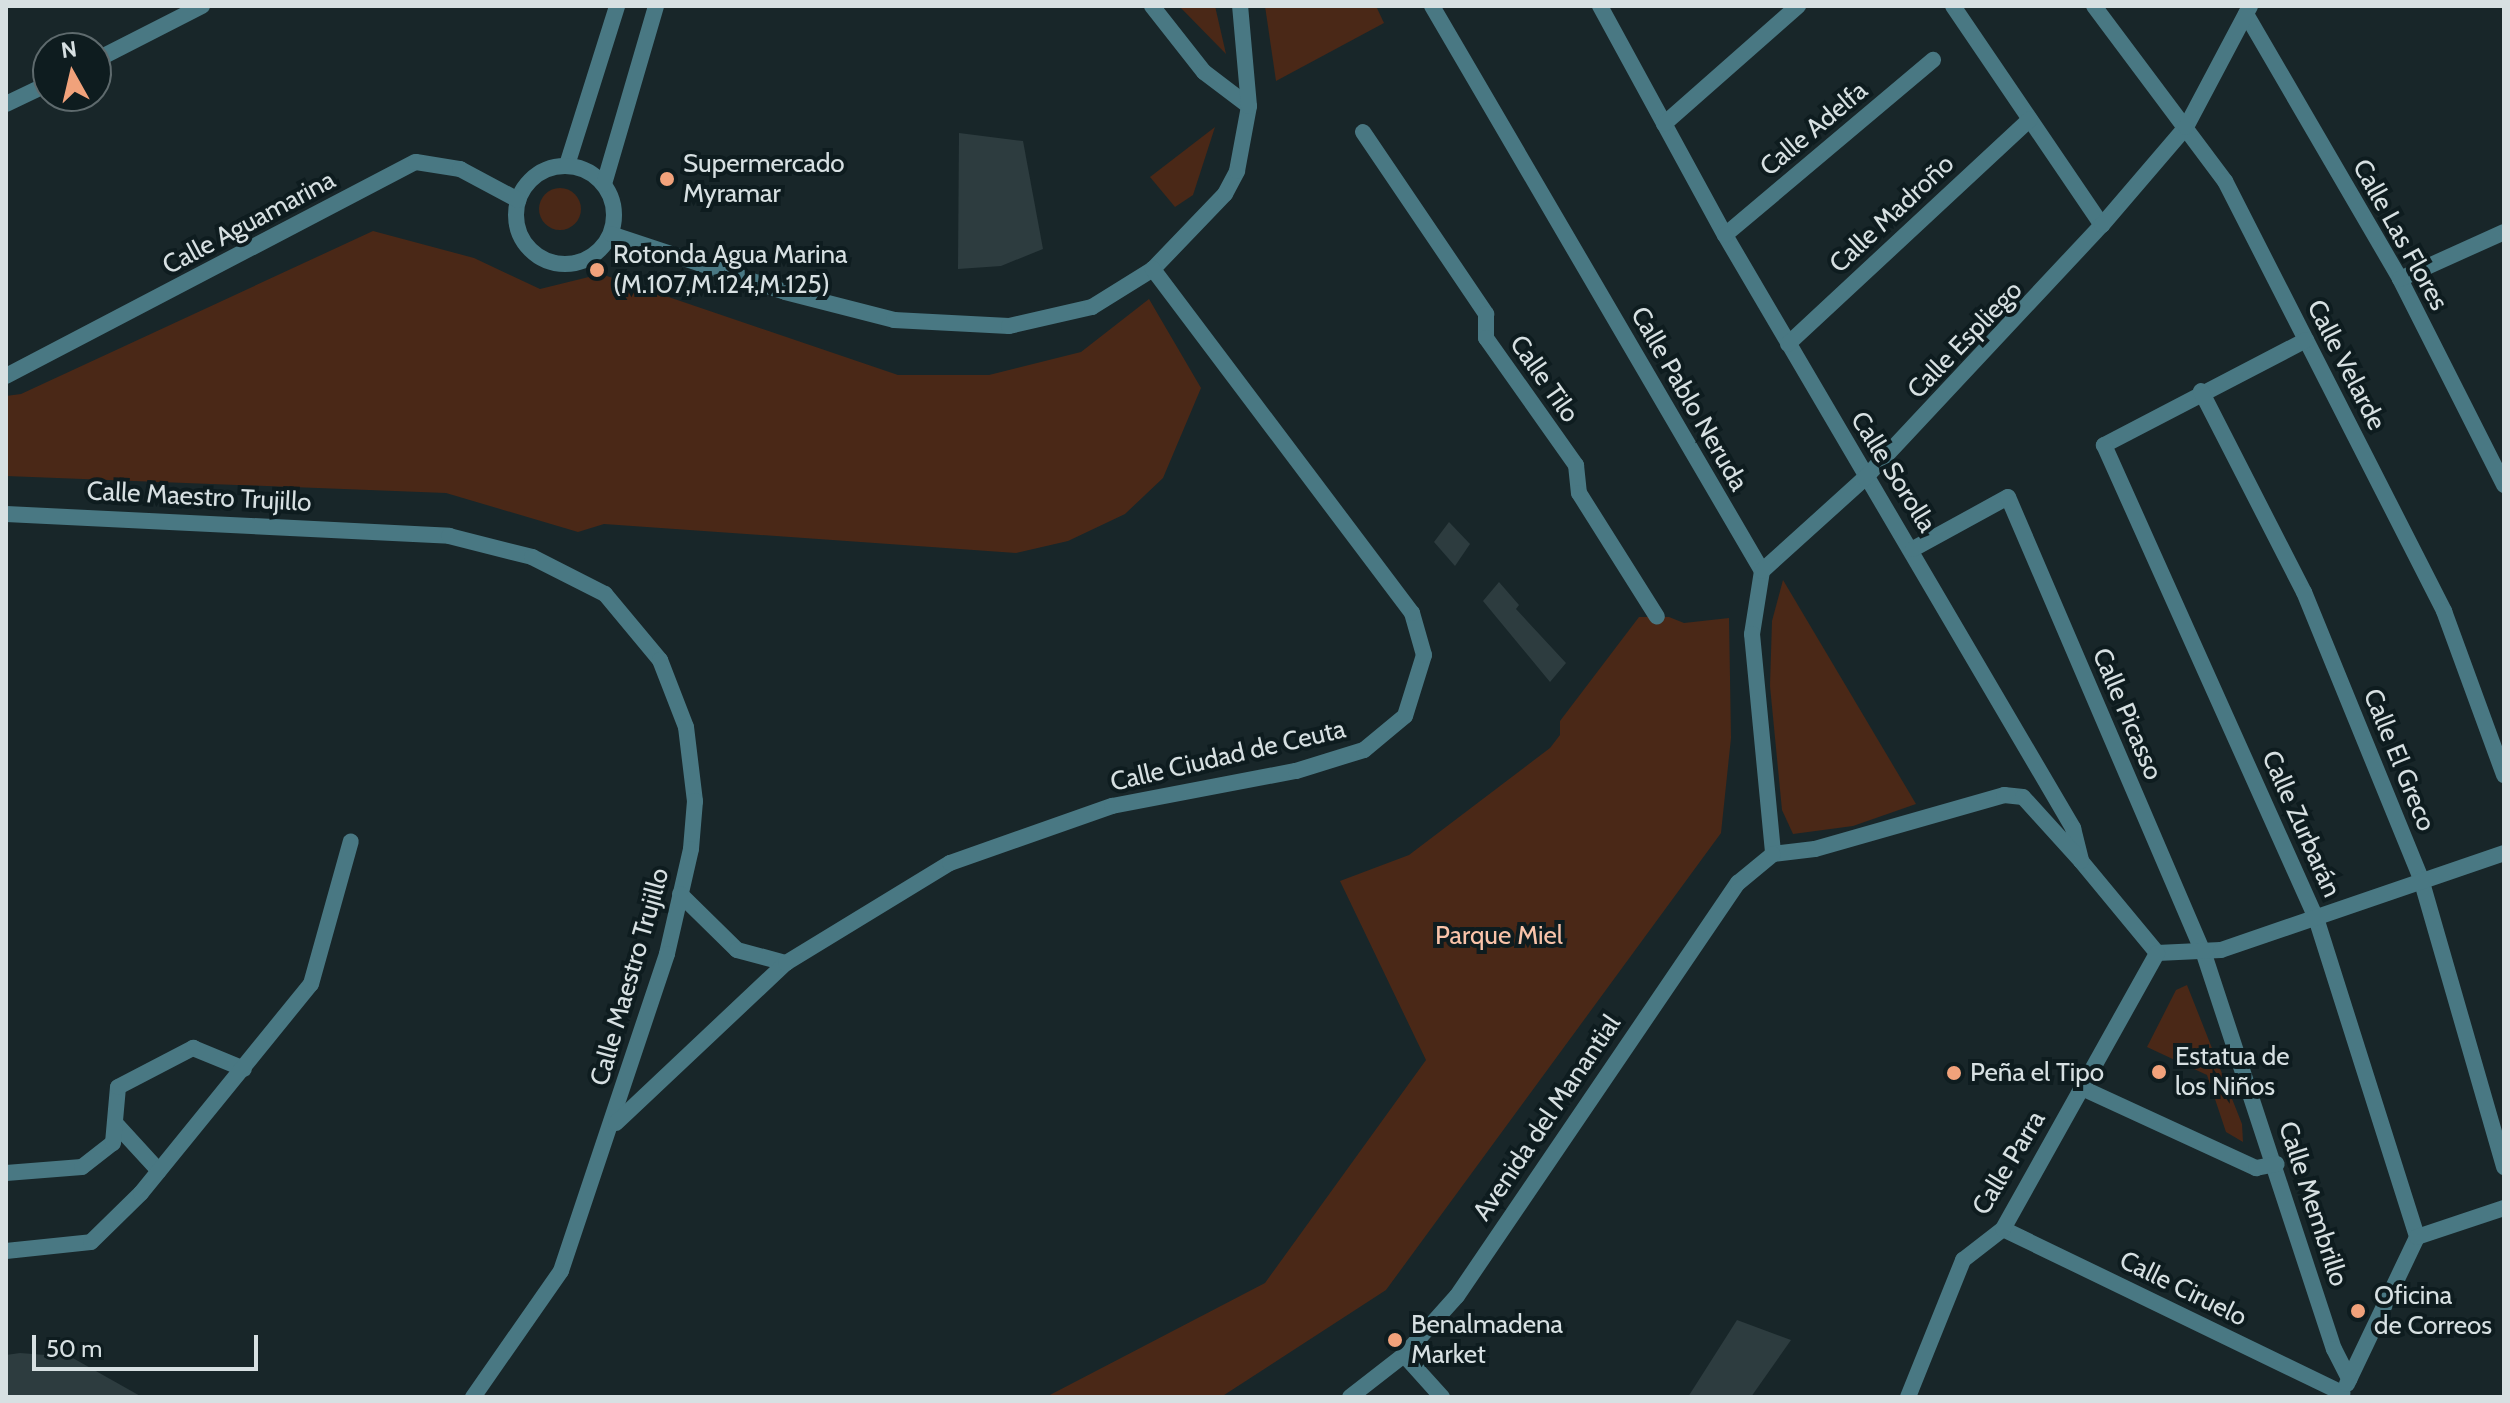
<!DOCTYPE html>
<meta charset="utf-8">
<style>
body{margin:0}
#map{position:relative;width:2510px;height:1403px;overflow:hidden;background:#182629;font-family:Cabin,sans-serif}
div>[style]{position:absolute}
.green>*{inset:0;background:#4a2817}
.round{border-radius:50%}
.building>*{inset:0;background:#2d3c3f}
.street>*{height:16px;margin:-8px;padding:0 8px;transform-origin:8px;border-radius:8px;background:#497883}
.street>.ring{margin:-8px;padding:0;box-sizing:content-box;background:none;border:16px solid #497883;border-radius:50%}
.dots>*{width:22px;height:22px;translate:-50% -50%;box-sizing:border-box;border:4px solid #0e1c1f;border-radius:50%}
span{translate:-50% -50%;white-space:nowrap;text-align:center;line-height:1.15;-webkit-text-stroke:8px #0e1c1f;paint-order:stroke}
.street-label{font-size:26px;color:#d7e0e2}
.poi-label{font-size:26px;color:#d7e0e2}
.left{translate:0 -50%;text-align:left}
.park-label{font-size:26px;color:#f9c3a9}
.frame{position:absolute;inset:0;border:8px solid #d7e0e2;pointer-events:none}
.north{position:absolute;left:32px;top:32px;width:80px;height:80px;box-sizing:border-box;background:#0e1c1f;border:2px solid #5e6a6d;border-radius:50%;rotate:352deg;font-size:22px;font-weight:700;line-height:32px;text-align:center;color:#d7e0e2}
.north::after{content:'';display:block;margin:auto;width:28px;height:36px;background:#f1a27b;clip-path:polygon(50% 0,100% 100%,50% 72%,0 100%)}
.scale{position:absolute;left:32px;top:1335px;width:226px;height:36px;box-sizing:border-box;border:4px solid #d7e0e2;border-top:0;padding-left:10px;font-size:24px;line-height:28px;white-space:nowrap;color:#d7e0e2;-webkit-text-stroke:6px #0e1c1f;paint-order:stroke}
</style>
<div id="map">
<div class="green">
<i style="clip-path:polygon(1179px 6px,1215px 6px,1226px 54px)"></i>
<i style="clip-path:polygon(1265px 6px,1376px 6px,1384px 23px,1276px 81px)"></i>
<i style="clip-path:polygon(1215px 127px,1193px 195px,1175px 207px,1150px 177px)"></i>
<i class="round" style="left:539px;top:188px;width:42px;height:42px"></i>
<i style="clip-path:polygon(373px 231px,474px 258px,540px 289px,601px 274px,898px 375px,989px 375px,1081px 352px,1149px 299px,1201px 388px,1163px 478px,1125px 514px,1068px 541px,1016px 553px,604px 524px,578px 532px,446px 493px,6px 476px,6px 396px,21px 394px)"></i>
<i style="clip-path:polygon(1783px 580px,1916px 804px,1853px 826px,1793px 834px,1782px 810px,1770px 686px,1772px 621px)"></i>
<i style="clip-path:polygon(1639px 617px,1669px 617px,1684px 623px,1729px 618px,1731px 738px,1721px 833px,1386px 1290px,1221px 1397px,1046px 1397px,1265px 1283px,1426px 1060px,1340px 881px,1409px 855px,1550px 748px,1560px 735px,1560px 721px)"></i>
<i style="clip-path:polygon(2187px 985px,2242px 1124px,2243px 1142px,2226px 1132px,2207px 1075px,2147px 1047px,2176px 990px)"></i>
</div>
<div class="building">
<i style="clip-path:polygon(959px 133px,1023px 141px,1043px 249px,1001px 266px,958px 269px)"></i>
<i style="clip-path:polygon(1449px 522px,1470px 544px,1455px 566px,1434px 542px)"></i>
<i style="clip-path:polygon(1499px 582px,1519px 605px,1516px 609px,1566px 663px,1550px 682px,1483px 601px)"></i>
<i style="clip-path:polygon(1737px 1320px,1791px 1340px,1751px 1397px,1688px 1397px)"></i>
<i style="clip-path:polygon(20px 1353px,71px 1357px,142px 1397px,6px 1397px,6px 1355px)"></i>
</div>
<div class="street">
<i style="left:1152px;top:6px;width:84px;rotate:51.8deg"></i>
<i style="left:1204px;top:72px;width:56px;rotate:37.1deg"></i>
<i style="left:1432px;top:6px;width:654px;rotate:59.71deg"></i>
<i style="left:1762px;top:571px;width:64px;rotate:99deg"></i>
<i style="left:1752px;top:634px;width:221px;rotate:84.5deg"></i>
<i style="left:1600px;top:6px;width:261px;rotate:61.4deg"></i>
<i style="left:1725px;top:235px;width:688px;rotate:59.59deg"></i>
<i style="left:2073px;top:828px;width:34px;rotate:76deg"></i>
<i style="left:2081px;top:861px;width:119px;rotate:50.4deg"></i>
<i style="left:1953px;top:6px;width:265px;rotate:55.8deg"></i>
<i style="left:2094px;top:6px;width:219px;rotate:53.2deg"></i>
<i style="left:2225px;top:181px;width:483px;rotate:63deg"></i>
<i style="left:2444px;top:611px;width:175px;rotate:69.9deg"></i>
<i style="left:2246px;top:14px;width:306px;rotate:59.8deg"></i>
<i style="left:2400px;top:279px;width:231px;rotate:63.2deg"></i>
<i style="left:96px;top:60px;width:119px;rotate:-27deg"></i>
<i style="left:6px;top:104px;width:47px;rotate:-25.5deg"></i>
<i style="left:1664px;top:124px;width:179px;rotate:-41.4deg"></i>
<i style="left:1363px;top:132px;width:220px;rotate:55.9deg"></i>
<i style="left:1486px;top:314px;width:24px;rotate:90deg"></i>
<i style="left:1486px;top:338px;width:156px;rotate:54.7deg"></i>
<i style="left:1576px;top:465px;width:28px;rotate:84deg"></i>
<i style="left:1579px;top:493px;width:146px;rotate:57.8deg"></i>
<i style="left:567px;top:165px;width:167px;rotate:-72.5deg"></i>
<i class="ring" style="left:516px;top:166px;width:82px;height:82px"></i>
<i style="left:604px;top:184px;width:185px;rotate:-73.7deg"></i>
<i style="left:611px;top:234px;width:183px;rotate:18.4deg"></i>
<i style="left:785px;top:292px;width:113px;rotate:14.4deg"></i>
<i style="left:894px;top:320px;width:115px;rotate:3deg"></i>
<i style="left:1009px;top:326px;width:85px;rotate:-12.9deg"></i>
<i style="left:1092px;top:307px;width:72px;rotate:-31.9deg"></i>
<i style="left:1153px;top:269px;width:104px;rotate:-46.2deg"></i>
<i style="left:1225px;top:194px;width:26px;rotate:-62deg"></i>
<i style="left:1237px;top:171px;width:66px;rotate:-79.5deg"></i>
<i style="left:1249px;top:106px;width:100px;rotate:-95.1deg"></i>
<i style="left:1725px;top:235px;width:272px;rotate:-40.1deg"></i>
<i style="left:2400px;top:279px;width:114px;rotate:-24.3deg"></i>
<i style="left:2306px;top:340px;width:228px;rotate:152.5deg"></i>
<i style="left:2104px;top:445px;width:518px;rotate:65.86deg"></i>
<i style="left:2316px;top:918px;width:335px;rotate:72.4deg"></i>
<i style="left:1788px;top:344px;width:330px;rotate:-42.9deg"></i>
<i style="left:6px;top:376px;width:462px;rotate:-27.6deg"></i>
<i style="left:416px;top:162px;width:45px;rotate:9deg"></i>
<i style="left:460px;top:169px;width:66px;rotate:28.1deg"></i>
<i style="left:2201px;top:391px;width:226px;rotate:62.9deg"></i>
<i style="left:2304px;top:592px;width:310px;rotate:67.8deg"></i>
<i style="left:2421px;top:879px;width:300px;rotate:73.9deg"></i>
<i style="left:6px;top:514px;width:444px;rotate:2.8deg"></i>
<i style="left:449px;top:536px;width:86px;rotate:14.2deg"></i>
<i style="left:532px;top:557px;width:82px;rotate:26.9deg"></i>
<i style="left:605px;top:594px;width:86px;rotate:50.2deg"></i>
<i style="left:660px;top:660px;width:72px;rotate:68.8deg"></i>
<i style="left:686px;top:727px;width:75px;rotate:83.1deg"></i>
<i style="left:695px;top:801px;width:48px;rotate:94.8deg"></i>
<i style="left:691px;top:849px;width:108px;rotate:102.9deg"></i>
<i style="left:667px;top:954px;width:334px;rotate:108.5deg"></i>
<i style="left:561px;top:1271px;width:154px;rotate:124.9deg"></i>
<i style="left:1913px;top:549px;width:108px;rotate:-28.7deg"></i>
<i style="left:2008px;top:497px;width:494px;rotate:66.8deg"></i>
<i style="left:2203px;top:951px;width:419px;rotate:71.8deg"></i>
<i style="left:2334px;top:1349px;width:34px;rotate:63deg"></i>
<i style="left:1762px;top:571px;width:139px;rotate:-42.1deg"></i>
<i style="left:1865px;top:478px;width:347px;rotate:-46.9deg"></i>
<i style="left:2102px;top:225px;width:129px;rotate:-49.4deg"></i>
<i style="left:2186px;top:127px;width:137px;rotate:-62.1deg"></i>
<i style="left:1773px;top:854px;width:42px;rotate:-6.8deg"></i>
<i style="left:1815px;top:849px;width:197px;rotate:-15.9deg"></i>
<i style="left:2004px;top:795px;width:19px;rotate:6deg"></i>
<i style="left:2023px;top:797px;width:86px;rotate:47.8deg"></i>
<i style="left:680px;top:894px;width:80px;rotate:44.5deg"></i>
<i style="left:737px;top:950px;width:51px;rotate:14.9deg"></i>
<i style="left:2157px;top:953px;width:64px;rotate:-2.7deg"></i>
<i style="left:2221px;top:950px;width:299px;rotate:-18.9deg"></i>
<i style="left:2082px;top:1088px;width:192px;rotate:24.7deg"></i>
<i style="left:2256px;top:1168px;width:21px;rotate:-11deg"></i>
<i style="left:115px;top:1123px;width:65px;rotate:47.5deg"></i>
<i style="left:616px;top:1123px;width:233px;rotate:-43.3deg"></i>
<i style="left:786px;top:963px;width:192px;rotate:-31.4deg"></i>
<i style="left:950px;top:863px;width:172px;rotate:-19.4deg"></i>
<i style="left:1112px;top:806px;width:187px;rotate:-10.8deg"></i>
<i style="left:1296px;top:771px;width:71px;rotate:-17.2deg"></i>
<i style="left:1364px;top:750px;width:53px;rotate:-39.7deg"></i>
<i style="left:1405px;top:716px;width:64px;rotate:-72.7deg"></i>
<i style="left:1424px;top:655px;width:44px;rotate:-105.9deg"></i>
<i style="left:1412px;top:613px;width:431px;rotate:-127deg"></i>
<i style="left:6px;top:1173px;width:76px;rotate:-4.5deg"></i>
<i style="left:82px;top:1167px;width:39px;rotate:-38deg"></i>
<i style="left:113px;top:1143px;width:56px;rotate:-84.9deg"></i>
<i style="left:118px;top:1087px;width:85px;rotate:-27.5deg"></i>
<i style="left:193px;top:1048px;width:55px;rotate:22.4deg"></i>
<i style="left:2003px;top:1229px;width:377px;rotate:25.8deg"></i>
<i style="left:6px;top:1251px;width:85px;rotate:-6deg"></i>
<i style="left:91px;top:1242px;width:70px;rotate:-44.4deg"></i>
<i style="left:141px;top:1193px;width:269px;rotate:-50.9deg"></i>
<i style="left:311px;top:984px;width:148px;rotate:-74.4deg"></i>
<i style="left:1404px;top:1355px;width:57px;rotate:47.9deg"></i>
<i style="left:2347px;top:1384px;width:163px;rotate:-64.5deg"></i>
<i style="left:2417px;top:1237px;width:92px;rotate:-18.4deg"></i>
<i style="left:1350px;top:1397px;width:68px;rotate:-37.9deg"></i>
<i style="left:1404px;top:1355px;width:79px;rotate:-48.1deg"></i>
<i style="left:1457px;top:1296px;width:500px;rotate:-55.8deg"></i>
<i style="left:1738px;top:883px;width:45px;rotate:-39.6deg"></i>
<i style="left:1908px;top:1397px;width:148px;rotate:-68.1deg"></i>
<i style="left:1963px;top:1260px;width:51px;rotate:-37.8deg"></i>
<i style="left:2003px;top:1229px;width:316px;rotate:-60.8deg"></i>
</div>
<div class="dots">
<i style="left:667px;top:179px;background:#f1a27b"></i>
<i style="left:597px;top:270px;background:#f1a27b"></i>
<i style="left:2159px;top:1072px;background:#f1a27b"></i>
<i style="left:1954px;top:1073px;background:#f1a27b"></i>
<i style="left:2358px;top:1311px;background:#f1a27b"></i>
<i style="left:1395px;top:1340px;background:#f1a27b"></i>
</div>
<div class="street-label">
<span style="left:1814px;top:129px;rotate:-40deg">Calle Adelfa</span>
<span style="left:1892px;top:214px;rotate:-43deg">Calle Madroño</span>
<span style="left:249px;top:223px;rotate:-28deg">Calle Aguamarina</span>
<span style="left:2400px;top:235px;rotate:61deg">Calle Las Flores</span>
<span style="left:1965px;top:340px;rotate:-46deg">Calle Espliego</span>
<span style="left:2346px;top:365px;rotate:63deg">Calle Velarde</span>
<span style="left:1544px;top:379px;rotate:55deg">Calle Tilo</span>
<span style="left:1689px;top:399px;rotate:60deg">Calle Pablo Neruda</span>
<span style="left:1893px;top:472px;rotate:58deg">Calle Sorolla</span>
<span style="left:199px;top:497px;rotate:3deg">Calle Maestro Trujillo</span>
<span style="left:2127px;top:714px;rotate:67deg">Calle Picasso</span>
<span style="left:1228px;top:756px;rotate:-13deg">Calle Ciudad de Ceuta</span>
<span style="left:2399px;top:760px;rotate:68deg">Calle El Greco</span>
<span style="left:2301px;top:824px;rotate:66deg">Calle Zurbarán</span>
<span style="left:630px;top:977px;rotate:-74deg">Calle Maestro Trujillo</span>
<span style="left:1547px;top:1118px;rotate:-56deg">Avenida del Manantial</span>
<span style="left:2009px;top:1163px;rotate:-59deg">Calle Parra</span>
<span style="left:2313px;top:1204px;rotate:72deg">Calle Membrillo</span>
<span style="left:2183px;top:1289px;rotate:26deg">Calle Ciruelo</span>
</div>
<div class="poi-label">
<span class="left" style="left:683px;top:179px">Supermercado<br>Myramar</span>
<span class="left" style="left:613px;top:270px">Rotonda Agua Marina<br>(M.107,M.124,M.125)</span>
<span class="left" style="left:2175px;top:1072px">Estatua de<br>los Niños</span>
<span class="left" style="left:1970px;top:1073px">Peña el Tipo</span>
<span class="left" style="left:2374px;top:1311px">Oficina<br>de Correos</span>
<span class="left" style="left:1411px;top:1340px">Benalmadena<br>Market</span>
</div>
<div class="park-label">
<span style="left:1499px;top:936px">Parque Miel</span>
</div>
<div class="frame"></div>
<div class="north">N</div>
<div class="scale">50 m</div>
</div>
